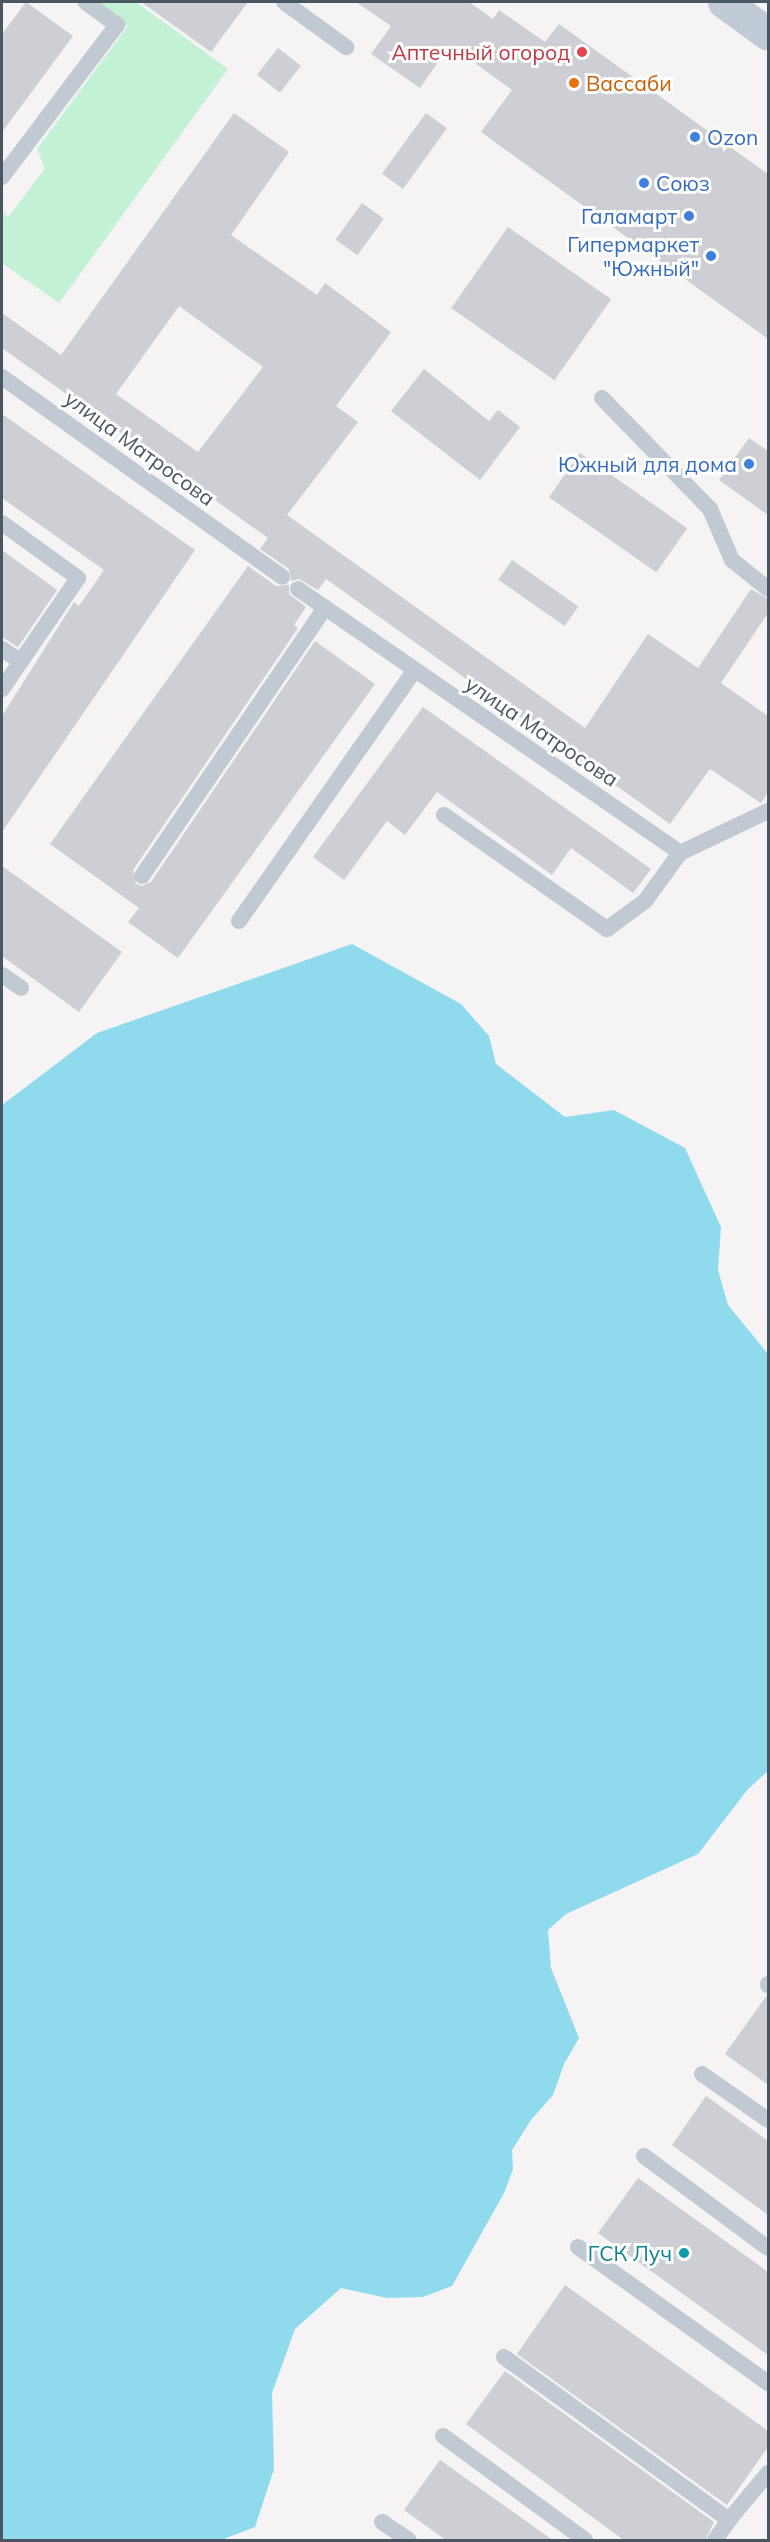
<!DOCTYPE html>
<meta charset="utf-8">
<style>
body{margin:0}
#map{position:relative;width:770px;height:2542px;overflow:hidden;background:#f5f3f3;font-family:Mulish,sans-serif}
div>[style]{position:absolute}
.green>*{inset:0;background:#c3f1d5}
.water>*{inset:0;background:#90daee}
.building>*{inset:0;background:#cdcfd5;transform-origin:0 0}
.lane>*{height:16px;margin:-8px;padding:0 8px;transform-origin:8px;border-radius:8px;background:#c1cad2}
.secondary>*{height:33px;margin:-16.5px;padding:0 16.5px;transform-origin:16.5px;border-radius:16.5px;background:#c1cbd6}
.dots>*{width:16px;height:16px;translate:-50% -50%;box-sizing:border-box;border:3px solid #fff;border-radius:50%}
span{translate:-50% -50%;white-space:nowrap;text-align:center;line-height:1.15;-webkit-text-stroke:6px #fff;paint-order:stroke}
.health-label{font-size:21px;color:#be3a42}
.right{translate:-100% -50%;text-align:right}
.food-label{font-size:21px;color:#c56008}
.left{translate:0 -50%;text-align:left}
.shop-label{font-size:21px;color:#366cbe}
.street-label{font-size:21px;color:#4a5661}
.culture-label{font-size:21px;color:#0d838f}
.frame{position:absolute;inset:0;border:3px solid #4a5661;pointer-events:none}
</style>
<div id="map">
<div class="green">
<i style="clip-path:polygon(97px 2px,136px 2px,228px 69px,59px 303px,2px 263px,2px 212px,8px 217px,45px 169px,37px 149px,128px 26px)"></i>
</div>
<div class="water">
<i style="clip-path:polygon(352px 944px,461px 1004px,489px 1036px,496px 1064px,565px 1117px,614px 1110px,685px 1148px,721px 1227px,718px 1270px,728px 1305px,768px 1354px,768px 1771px,748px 1789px,698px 1854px,566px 1914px,548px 1930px,551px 1968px,579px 2038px,564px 2064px,553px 2095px,531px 2120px,512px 2150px,513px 2169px,504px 2193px,452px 2286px,423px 2297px,387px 2298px,341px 2288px,295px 2329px,272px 2393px,274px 2469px,255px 2527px,221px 2540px,2px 2540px,2px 1105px,97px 1033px)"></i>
</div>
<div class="building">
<i style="clip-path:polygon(26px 2px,73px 36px,2px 132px,2px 34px)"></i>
<i style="clip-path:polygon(141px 2px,248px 2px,211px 52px)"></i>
<i style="clip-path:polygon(356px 2px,469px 2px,493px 19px,499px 10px,545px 42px,559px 24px,768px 174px,768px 339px,481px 132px,512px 90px,450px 45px,420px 88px,371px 54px,391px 26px)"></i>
<i style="left:278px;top:48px;width:29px;height:34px;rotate:38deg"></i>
<i style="clip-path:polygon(evenodd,234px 113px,289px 152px,231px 235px,317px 295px,325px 283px,391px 332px,336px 406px,358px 422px,287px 515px,585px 728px,648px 634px,698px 668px,751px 589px,768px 599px,768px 613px,721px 683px,768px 716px,768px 792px,761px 803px,710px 769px,670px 824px,326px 579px,318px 590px,299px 579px,291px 581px,289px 569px,260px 549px,268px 538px,2px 348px,2px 313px,61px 355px,234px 113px,179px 306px,263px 367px,198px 452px,116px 394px,179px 306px)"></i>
<i style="left:426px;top:113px;width:26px;height:75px;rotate:36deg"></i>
<i style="left:362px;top:203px;width:27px;height:45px;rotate:36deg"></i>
<i style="left:508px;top:227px;width:126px;height:99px;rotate:35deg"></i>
<i style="clip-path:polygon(424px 369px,489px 421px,498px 410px,520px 427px,480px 480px,391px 411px)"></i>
<i style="clip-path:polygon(2px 414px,195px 550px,2px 832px,2px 716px,74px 602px,79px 606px,104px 570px,2px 498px)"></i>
<i style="clip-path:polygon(749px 438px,768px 451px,768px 515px,719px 480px)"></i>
<i style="left:580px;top:453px;width:131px;height:54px;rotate:35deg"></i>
<i style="clip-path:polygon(2px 550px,57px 590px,18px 647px,2px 637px)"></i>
<i style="left:512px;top:560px;width:81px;height:24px;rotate:35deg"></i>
<i style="clip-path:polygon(248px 566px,276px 586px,289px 585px,289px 594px,306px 607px,294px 625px,298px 628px,133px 870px,136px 884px,142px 886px,151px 882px,315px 641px,375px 684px,178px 958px,128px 922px,139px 908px,50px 844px)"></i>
<i style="clip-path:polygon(423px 707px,651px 869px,633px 893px,571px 848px,552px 875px,437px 792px,405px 835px,387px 821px,344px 880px,313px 857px)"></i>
<i style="clip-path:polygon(2px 866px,122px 952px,79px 1012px,2px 956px)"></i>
<i style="clip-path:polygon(767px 1995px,768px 1995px,768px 2085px,725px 2054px)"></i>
<i style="clip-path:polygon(706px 2096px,768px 2141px,768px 2215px,672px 2145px)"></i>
<i style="clip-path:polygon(638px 2178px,768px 2272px,768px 2355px,598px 2233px)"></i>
<i style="clip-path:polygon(565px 2285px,768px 2431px,768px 2447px,727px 2505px,517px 2354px)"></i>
<i style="clip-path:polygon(505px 2371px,714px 2522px,705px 2541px,625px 2541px,466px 2424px)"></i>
<i style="clip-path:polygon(440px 2460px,554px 2541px,447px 2541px,404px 2510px)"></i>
</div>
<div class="lane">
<i style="left:284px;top:2px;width:77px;rotate:36deg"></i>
<i style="left:2px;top:177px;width:191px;rotate:-52.9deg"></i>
<i style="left:117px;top:25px;width:39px;rotate:-144deg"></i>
<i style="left:2px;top:377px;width:344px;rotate:35.5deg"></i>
<i style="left:602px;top:398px;width:155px;rotate:45.8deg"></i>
<i style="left:710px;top:509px;width:56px;rotate:66.7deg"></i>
<i style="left:732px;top:560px;width:46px;rotate:38.9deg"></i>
<i style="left:2px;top:523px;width:94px;rotate:35.9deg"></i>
<i style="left:78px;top:578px;width:135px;rotate:124.4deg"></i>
<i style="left:298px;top:589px;width:464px;rotate:34.6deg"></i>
<i style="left:680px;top:853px;width:98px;rotate:-25.5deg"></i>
<i style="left:2px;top:649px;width:23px;rotate:34deg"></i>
<i style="left:444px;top:815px;width:199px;rotate:35deg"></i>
<i style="left:607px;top:929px;width:47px;rotate:-36.4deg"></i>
<i style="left:645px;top:901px;width:59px;rotate:-53.9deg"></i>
<i style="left:142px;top:876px;width:325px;rotate:-55.7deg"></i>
<i style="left:239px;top:921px;width:305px;rotate:-55deg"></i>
<i style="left:2px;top:975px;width:23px;rotate:34deg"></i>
<i style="left:768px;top:1984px;width:1px;rotate:90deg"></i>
<i style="left:702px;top:2074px;width:80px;rotate:34.9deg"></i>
<i style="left:644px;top:2156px;width:154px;rotate:36.6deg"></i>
<i style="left:578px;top:2247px;width:234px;rotate:35.6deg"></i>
<i style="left:504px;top:2357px;width:278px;rotate:35.9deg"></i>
<i style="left:729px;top:2520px;width:61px;rotate:-50.3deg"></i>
<i style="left:443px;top:2436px;width:176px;rotate:36.2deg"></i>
<i style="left:382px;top:2522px;width:32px;rotate:34deg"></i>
<i style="left:715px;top:2540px;width:24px;rotate:-55deg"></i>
</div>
<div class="secondary">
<i style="left:724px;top:2px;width:54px;rotate:36deg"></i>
</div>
<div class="dots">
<i style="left:582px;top:52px;background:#e0444e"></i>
<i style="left:574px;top:83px;background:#e8710a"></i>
<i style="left:695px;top:137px;background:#3f7fe0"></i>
<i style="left:644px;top:183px;background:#3f7fe0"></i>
<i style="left:689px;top:216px;background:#3f7fe0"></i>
<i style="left:711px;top:256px;background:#3f7fe0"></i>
<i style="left:749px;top:464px;background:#3f7fe0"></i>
<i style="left:684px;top:2253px;background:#0f9aa8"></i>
</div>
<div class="health-label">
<span class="right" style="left:570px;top:52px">Аптечный огород</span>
</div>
<div class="food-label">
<span class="left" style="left:586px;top:83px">Вассаби</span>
</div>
<div class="shop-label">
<span class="left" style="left:707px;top:137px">Ozon</span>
<span class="left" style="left:656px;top:183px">Союз</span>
<span class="right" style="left:677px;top:216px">Галамарт</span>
<span class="right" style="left:699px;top:256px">Гипермаркет<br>"Южный"</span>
<span class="right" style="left:737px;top:464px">Южный для дома</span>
</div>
<div class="street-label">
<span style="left:140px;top:448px;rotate:36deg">улица Матросова</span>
<span style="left:542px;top:731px;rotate:34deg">улица Матросова</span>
</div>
<div class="culture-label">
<span class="right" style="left:672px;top:2253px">ГСК Луч</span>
</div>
<div class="frame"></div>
</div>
